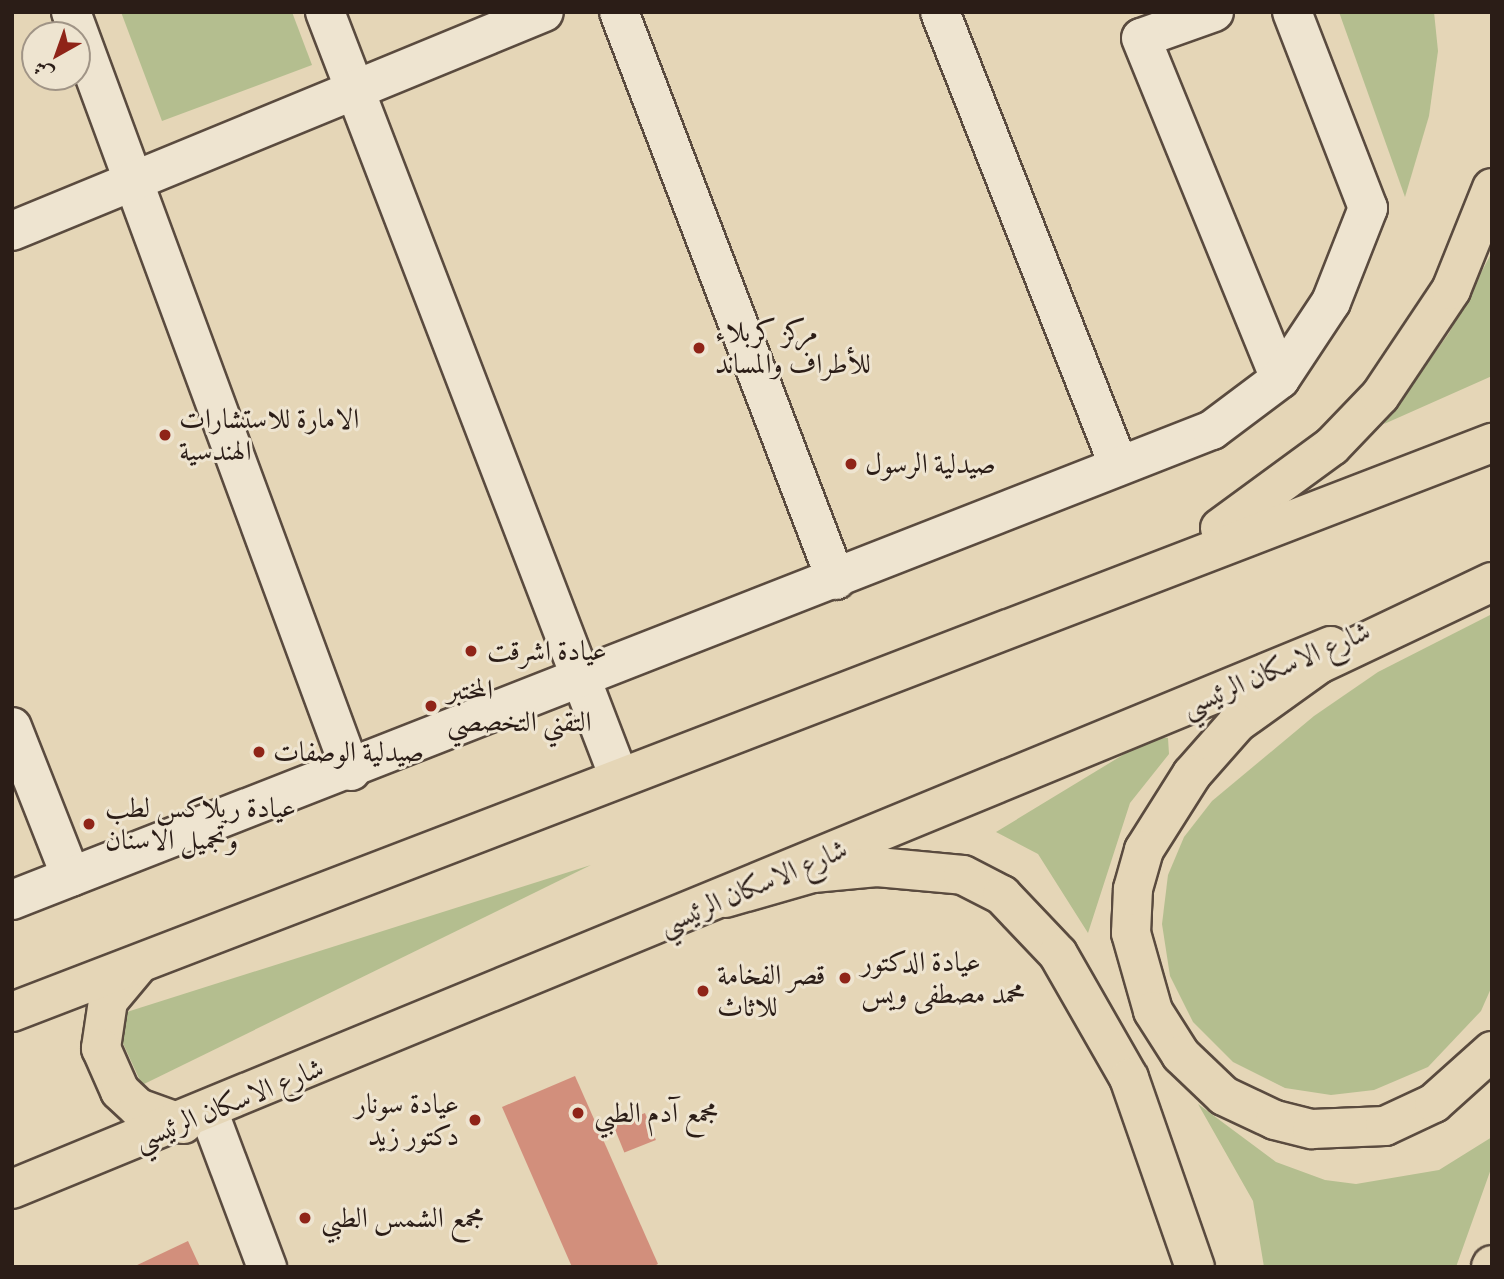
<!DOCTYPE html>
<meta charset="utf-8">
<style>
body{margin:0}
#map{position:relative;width:1504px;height:1279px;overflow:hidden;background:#e5d6b7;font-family:"IM FELL Great Primer",Amiri,serif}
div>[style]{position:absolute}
.green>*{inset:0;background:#b4be8f}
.building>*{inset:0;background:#d28f7c;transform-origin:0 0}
.roads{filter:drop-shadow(2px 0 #5a4b3f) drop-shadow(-2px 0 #5a4b3f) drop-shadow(0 2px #5a4b3f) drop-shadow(0 -2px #5a4b3f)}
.street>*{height:38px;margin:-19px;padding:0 19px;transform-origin:19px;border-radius:19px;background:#eee4d0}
.primary>*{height:38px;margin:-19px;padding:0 19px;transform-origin:19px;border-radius:19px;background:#e5d6b7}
.highway>*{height:38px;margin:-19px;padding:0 19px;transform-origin:19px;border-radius:19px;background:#e5d6b7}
.dots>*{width:19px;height:19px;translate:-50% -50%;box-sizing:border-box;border:4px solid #eee4d0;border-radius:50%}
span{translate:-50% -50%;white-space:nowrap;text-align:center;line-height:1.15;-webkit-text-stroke:6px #eee4d0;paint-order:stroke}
.poi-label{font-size:28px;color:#2b1d17}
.left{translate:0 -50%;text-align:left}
.right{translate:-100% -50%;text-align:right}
.street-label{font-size:28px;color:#2b1d17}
.frame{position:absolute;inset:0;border:14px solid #2b1d17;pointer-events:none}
.north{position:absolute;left:21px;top:21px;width:70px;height:70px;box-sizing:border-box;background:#eee4d0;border:2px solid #a09486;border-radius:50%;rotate:220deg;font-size:19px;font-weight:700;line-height:28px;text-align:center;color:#2b1d17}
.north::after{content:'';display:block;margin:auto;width:24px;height:32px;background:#8f2418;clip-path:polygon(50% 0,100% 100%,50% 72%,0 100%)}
</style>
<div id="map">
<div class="green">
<i style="clip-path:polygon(121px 12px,292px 12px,312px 65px,162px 121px)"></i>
<i style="clip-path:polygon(1339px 12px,1434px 12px,1438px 51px,1429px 116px,1405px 197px)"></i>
<i style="clip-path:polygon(1492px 252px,1492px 376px,1384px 424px,1449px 333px)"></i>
<i style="clip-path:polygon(1492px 614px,1492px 986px,1481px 1011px,1428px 1067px,1374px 1090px,1331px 1095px,1285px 1088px,1233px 1062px,1193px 1022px,1170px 976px,1162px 924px,1168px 875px,1184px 837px,1212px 801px,1314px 716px,1378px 672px)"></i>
<i style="clip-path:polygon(1154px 736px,1168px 738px,1169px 754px,1130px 803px,1088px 933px,1038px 854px,996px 832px)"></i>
<i style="clip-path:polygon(591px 865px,142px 1085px,111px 1017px)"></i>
<i style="clip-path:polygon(1198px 1104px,1276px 1162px,1325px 1180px,1356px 1184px,1439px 1170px,1492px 1137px,1492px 1166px,1456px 1267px,1264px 1267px,1253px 1201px)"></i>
</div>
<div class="building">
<i style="clip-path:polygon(575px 1076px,658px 1264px,652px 1267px,572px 1267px,502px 1107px)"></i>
<i style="left:645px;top:1113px;width:29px;height:34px;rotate:68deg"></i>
<i style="clip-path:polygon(188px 1241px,200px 1267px,133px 1267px)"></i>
</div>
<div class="roads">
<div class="street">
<i style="left:71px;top:12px;width:809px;rotate:69.75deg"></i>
<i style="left:325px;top:12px;width:820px;rotate:68.98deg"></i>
<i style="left:619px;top:12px;width:608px;rotate:69.09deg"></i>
<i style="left:940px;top:12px;width:488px;rotate:68.5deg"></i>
<i style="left:1214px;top:12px;width:77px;rotate:160.4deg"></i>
<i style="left:1141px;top:38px;width:368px;rotate:67.8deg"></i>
<i style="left:12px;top:231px;width:575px;rotate:-22.37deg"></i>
<i style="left:12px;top:727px;width:161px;rotate:68.5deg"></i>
<i style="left:12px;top:900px;width:1289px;rotate:-21.39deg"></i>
<i style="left:1212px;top:430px;width:85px;rotate:-36.9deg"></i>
<i style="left:1280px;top:379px;width:92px;rotate:-56.5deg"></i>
<i style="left:1331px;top:302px;width:101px;rotate:-68.5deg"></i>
<i style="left:1368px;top:208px;width:210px;rotate:-111.2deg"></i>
<i style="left:209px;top:1113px;width:165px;rotate:69.4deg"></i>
</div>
<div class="primary">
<i style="left:1220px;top:528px;width:139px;rotate:-36.2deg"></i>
<i style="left:1332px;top:446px;width:69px;rotate:-46.2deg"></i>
<i style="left:1380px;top:396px;width:128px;rotate:-56.2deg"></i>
<i style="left:1451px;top:290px;width:110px;rotate:-68.1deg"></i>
<i style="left:138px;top:965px;width:47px;rotate:129.8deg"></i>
<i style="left:108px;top:1001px;width:48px;rotate:98.5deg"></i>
<i style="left:101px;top:1048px;width:47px;rotate:66.2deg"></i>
<i style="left:120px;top:1091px;width:25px;rotate:43deg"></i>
<i style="left:138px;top:1108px;width:48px;rotate:19.6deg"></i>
<i style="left:12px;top:1012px;width:1586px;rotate:-21.03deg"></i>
<i style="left:12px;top:1189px;width:1426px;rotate:-22.38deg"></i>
</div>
<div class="highway">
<i style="left:1492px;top:582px;width:191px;rotate:154.6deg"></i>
<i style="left:1319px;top:664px;width:101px;rotate:144.3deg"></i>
<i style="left:1237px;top:723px;width:68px;rotate:131.4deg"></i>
<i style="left:1192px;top:774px;width:90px;rotate:122.3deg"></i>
<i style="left:1144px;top:850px;width:41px;rotate:105.8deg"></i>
<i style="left:1133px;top:889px;width:44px;rotate:92.6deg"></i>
<i style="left:1131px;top:933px;width:81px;rotate:74.2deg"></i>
<i style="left:1153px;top:1011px;width:52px;rotate:57.5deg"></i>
<i style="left:1181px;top:1055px;width:59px;rotate:43.6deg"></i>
<i style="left:1224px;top:1096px;width:56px;rotate:25.2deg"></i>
<i style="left:1275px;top:1120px;width:38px;rotate:14deg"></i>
<i style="left:1312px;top:1129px;width:73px;rotate:-2.4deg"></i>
<i style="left:1385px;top:1126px;width:54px;rotate:-25.1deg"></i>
<i style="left:1434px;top:1103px;width:78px;rotate:-41.9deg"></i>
<i style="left:725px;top:898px;width:91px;rotate:-15.9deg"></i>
<i style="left:813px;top:873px;width:64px;rotate:-5.4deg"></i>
<i style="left:877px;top:867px;width:86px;rotate:5.3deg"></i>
<i style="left:963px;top:875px;width:44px;rotate:27.1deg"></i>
<i style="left:1002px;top:895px;width:81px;rotate:46.5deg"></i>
<i style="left:1058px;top:954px;width:143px;rotate:60.2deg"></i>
<i style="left:1129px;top:1078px;width:200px;rotate:70.8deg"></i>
<i style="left:1491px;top:1267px;width:2px;rotate:-63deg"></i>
</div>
</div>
<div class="dots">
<i style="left:699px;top:348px;background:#8f2418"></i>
<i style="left:165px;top:435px;background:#8f2418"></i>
<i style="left:851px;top:464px;background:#8f2418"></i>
<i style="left:471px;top:651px;background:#8f2418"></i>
<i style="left:431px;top:706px;background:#8f2418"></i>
<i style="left:259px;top:752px;background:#8f2418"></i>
<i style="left:89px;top:824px;background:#8f2418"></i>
<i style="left:845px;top:978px;background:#8f2418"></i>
<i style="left:703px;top:991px;background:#8f2418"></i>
<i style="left:578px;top:1113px;background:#8f2418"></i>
<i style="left:475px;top:1120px;background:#8f2418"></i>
<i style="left:305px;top:1218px;background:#8f2418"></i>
</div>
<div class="poi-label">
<span class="left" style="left:715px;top:348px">مركز كربلاء<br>للأطراف والمساند</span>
<span class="left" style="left:179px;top:435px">الامارة للاستشارات<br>الهندسية</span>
<span class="left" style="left:865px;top:464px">صيدلية الرسول</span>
<span class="left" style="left:487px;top:651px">عيادة اشرقت</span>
<span class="left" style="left:447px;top:706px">المختبر<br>التقني التخصصي</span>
<span class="left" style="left:273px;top:752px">صيدلية الوصفات</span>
<span class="left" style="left:105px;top:824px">عيادة ريلاكس لطب<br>وتجميل الاسنان</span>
<span class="left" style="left:861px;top:978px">عيادة الدكتور<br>محمد مصطفى ويس</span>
<span class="left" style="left:717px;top:991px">قصر الفخامة<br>للاثاث</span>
<span class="right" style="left:459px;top:1120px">عيادة سونار<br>دكتور زيد</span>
<span class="left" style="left:594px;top:1113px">مجمع آدم الطبي</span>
<span class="left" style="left:321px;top:1218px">مجمع الشمس الطبي</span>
</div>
<div class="street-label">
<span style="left:1276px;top:669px;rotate:-23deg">شارع الاسكان الرئيسي</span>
<span style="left:753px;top:887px;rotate:-23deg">شارع الاسكان الرئيسي</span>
<span style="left:229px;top:1104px;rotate:-22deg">شارع الاسكان الرئيسي</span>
</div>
<div class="frame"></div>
<div class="north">ش</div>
</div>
